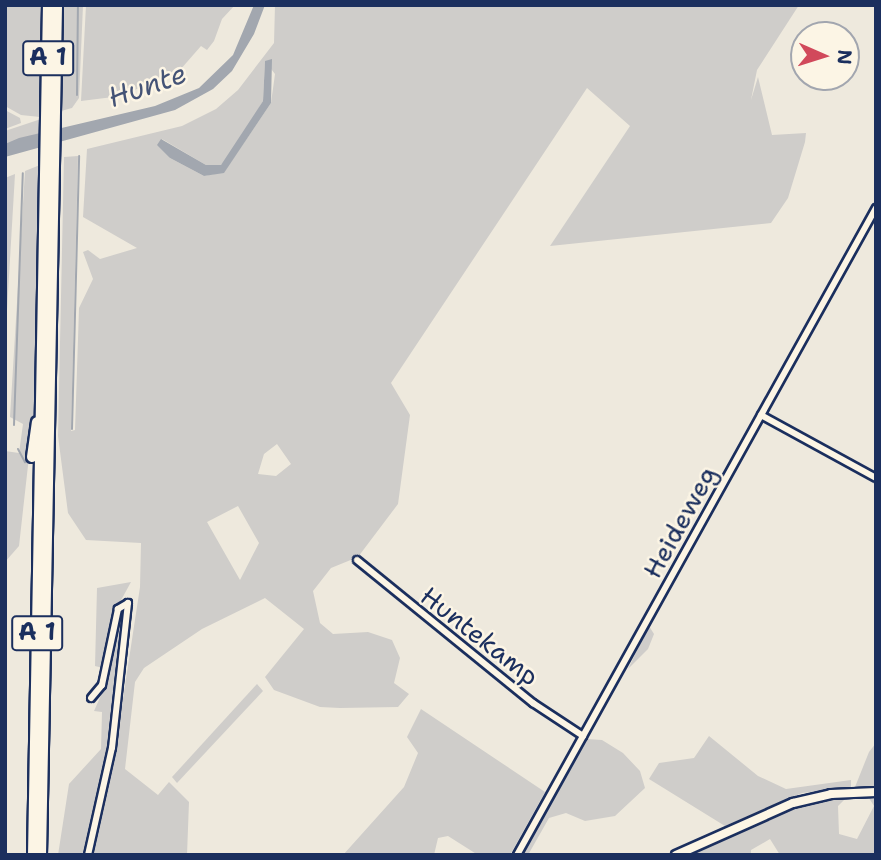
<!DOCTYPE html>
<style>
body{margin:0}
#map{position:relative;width:881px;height:860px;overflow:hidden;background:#eee9dd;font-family:"Shantell Sans",sans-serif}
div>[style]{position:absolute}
.green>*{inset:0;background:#cfcdca}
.water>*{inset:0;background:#a2a7af}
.stream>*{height:2px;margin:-1px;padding:0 1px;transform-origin:1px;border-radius:1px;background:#a2a7af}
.roads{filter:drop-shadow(2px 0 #1b2f5e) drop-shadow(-2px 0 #1b2f5e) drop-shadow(0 2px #1b2f5e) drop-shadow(0 -2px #1b2f5e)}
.minor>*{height:6px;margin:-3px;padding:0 3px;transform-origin:3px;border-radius:3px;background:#fcf5e5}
.major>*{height:8px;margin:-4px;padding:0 4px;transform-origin:4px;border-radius:4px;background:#fcf5e5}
.highway>*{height:10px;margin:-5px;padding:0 5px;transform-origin:5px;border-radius:5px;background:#fcf5e5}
span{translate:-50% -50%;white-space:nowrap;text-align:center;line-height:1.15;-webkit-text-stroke:5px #fcf5e5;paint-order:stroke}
.shield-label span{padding:2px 5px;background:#fcf5e5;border:2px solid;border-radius:5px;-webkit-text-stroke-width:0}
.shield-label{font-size:24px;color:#1b2f5e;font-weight:700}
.street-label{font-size:26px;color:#1b2f5e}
.water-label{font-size:28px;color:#445376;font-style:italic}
.frame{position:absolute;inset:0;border:7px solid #1b2f5e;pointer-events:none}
.north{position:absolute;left:790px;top:21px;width:70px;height:70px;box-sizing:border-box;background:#fcf5e5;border:2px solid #a2a6af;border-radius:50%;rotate:93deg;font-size:19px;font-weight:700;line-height:28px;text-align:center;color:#1b2f5e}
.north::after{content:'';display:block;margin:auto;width:24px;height:32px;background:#d1495b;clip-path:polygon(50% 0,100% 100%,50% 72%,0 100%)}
</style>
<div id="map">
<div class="green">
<i style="clip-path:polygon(5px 5px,43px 5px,40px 117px,21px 115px,5px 106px)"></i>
<i style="clip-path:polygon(63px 5px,83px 5px,79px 98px,72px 108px,61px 111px)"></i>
<i style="clip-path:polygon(86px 5px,235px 5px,222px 19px,214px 41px,207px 50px,201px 46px,180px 70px,121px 96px,81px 101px)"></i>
<i style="clip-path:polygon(evenodd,275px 5px,799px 5px,757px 70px,751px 100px,758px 77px,772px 135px,806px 133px,805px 142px,788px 198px,771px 223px,550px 246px,630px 126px,587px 88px,391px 383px,410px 415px,398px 504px,358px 557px,331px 568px,313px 591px,320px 623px,333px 634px,368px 632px,392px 640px,400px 658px,394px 683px,409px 694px,398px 707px,340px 708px,320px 707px,274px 690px,265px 677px,304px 629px,265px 598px,202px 629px,144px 668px,135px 682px,125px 769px,158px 795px,169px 782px,189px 802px,187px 855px,91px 855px,113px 764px,140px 587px,141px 543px,86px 540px,68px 513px,58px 436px,64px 157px,78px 156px,71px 431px,75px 430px,79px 308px,93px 279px,83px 252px,88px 250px,100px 259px,137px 248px,83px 217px,87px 149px,182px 126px,216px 109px,238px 90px,274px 43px,275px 5px,265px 61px,275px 74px,271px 103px,224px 172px,204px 176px,170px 158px,162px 139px,206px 165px,221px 165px,230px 156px,263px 101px,265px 61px,275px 5px,277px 444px,291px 464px,276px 476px,258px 474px,264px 454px,277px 444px,275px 5px,238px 506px,259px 543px,240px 580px,207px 522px,238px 506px)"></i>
<i style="clip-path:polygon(5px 110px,20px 118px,21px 123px,5px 129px)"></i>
<i style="clip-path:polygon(41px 119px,41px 133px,5px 144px,5px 131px)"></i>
<i style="clip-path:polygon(40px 165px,35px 403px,19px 546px,5px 562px,5px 451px,19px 453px,23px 424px,10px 417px,25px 171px)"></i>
<i style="clip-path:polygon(15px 174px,7px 310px,5px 178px)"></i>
<i style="clip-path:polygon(131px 582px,114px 613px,103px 668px,95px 666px,97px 588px)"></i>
<i style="clip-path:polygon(117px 622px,125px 626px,110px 747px,86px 855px,58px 855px,69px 784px,101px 749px,102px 712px,94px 711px,103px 691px)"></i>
<i style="clip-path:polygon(649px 626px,654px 634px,648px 649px,628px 669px)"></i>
<i style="clip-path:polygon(257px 684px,263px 691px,177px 783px,172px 777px)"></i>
<i style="clip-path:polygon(421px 709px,545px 792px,510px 855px,478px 855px,448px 836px,438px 838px,434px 855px,343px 855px,404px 787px,418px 753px,407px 737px)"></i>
<i style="clip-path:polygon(709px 736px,758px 776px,786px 789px,851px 780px,851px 787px,802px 793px,725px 826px,649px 779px,659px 763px,694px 758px)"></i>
<i style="clip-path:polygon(587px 739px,602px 740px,623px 753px,640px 771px,645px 788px,615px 816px,585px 821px,566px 813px,549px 818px,528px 855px,522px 855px)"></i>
<i style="clip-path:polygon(876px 743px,876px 787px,855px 787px,869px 752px)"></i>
<i style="clip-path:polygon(867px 795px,876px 795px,876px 855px,780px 855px,770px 839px,751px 850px,751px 855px,686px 855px,787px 809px,847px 797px,838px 806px,839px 834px,857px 839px,874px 806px)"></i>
</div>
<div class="water">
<i style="clip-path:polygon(254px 5px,265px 5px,254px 34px,232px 71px,213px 89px,175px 110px,5px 157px,5px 144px,19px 138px,155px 106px,199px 88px,233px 55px)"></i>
<i style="clip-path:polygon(272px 59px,271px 103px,224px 173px,204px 176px,170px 158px,157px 145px,161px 139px,206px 165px,221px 165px,263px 101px,265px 61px)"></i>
</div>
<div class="stream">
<i style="left:77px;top:95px;width:90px;rotate:-89.4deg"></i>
<i style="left:14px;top:425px;width:252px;rotate:-88deg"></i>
<i style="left:72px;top:429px;width:273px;rotate:-88.5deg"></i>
<i style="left:18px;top:449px;width:15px;rotate:62deg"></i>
</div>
<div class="roads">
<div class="minor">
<i style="left:761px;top:415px;width:131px;rotate:28.7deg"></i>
<i style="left:357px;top:560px;width:227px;rotate:39.1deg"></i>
<i style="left:533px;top:703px;width:60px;rotate:33.4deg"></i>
<i style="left:88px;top:855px;width:110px;rotate:-77.4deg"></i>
<i style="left:112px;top:748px;width:146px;rotate:-83.7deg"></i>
<i style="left:128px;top:603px;width:12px;rotate:149deg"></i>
<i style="left:118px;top:609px;width:78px;rotate:101.9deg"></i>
<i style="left:102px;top:685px;width:17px;rotate:130deg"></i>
<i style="left:517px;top:855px;width:740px;rotate:-60.98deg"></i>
</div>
<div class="major">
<i style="left:676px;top:855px;width:128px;rotate:-24deg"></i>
<i style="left:793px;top:803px;width:39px;rotate:-13deg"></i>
<i style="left:831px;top:794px;width:45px;rotate:-2.5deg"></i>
</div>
<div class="highway">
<i style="left:32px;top:457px;width:35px;rotate:-82deg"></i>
<i style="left:33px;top:855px;width:850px;rotate:-88.99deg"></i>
<i style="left:41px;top:855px;width:850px;rotate:-88.92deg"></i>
</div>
</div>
<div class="shield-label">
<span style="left:48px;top:58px">A 1</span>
<span style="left:37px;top:633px">A 1</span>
</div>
<div class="street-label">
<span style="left:680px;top:522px;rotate:-61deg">Heideweg</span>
<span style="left:480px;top:636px;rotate:38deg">Huntekamp</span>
</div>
<div class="water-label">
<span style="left:147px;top:85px;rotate:-19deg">Hunte</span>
</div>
<div class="frame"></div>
<div class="north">N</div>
</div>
